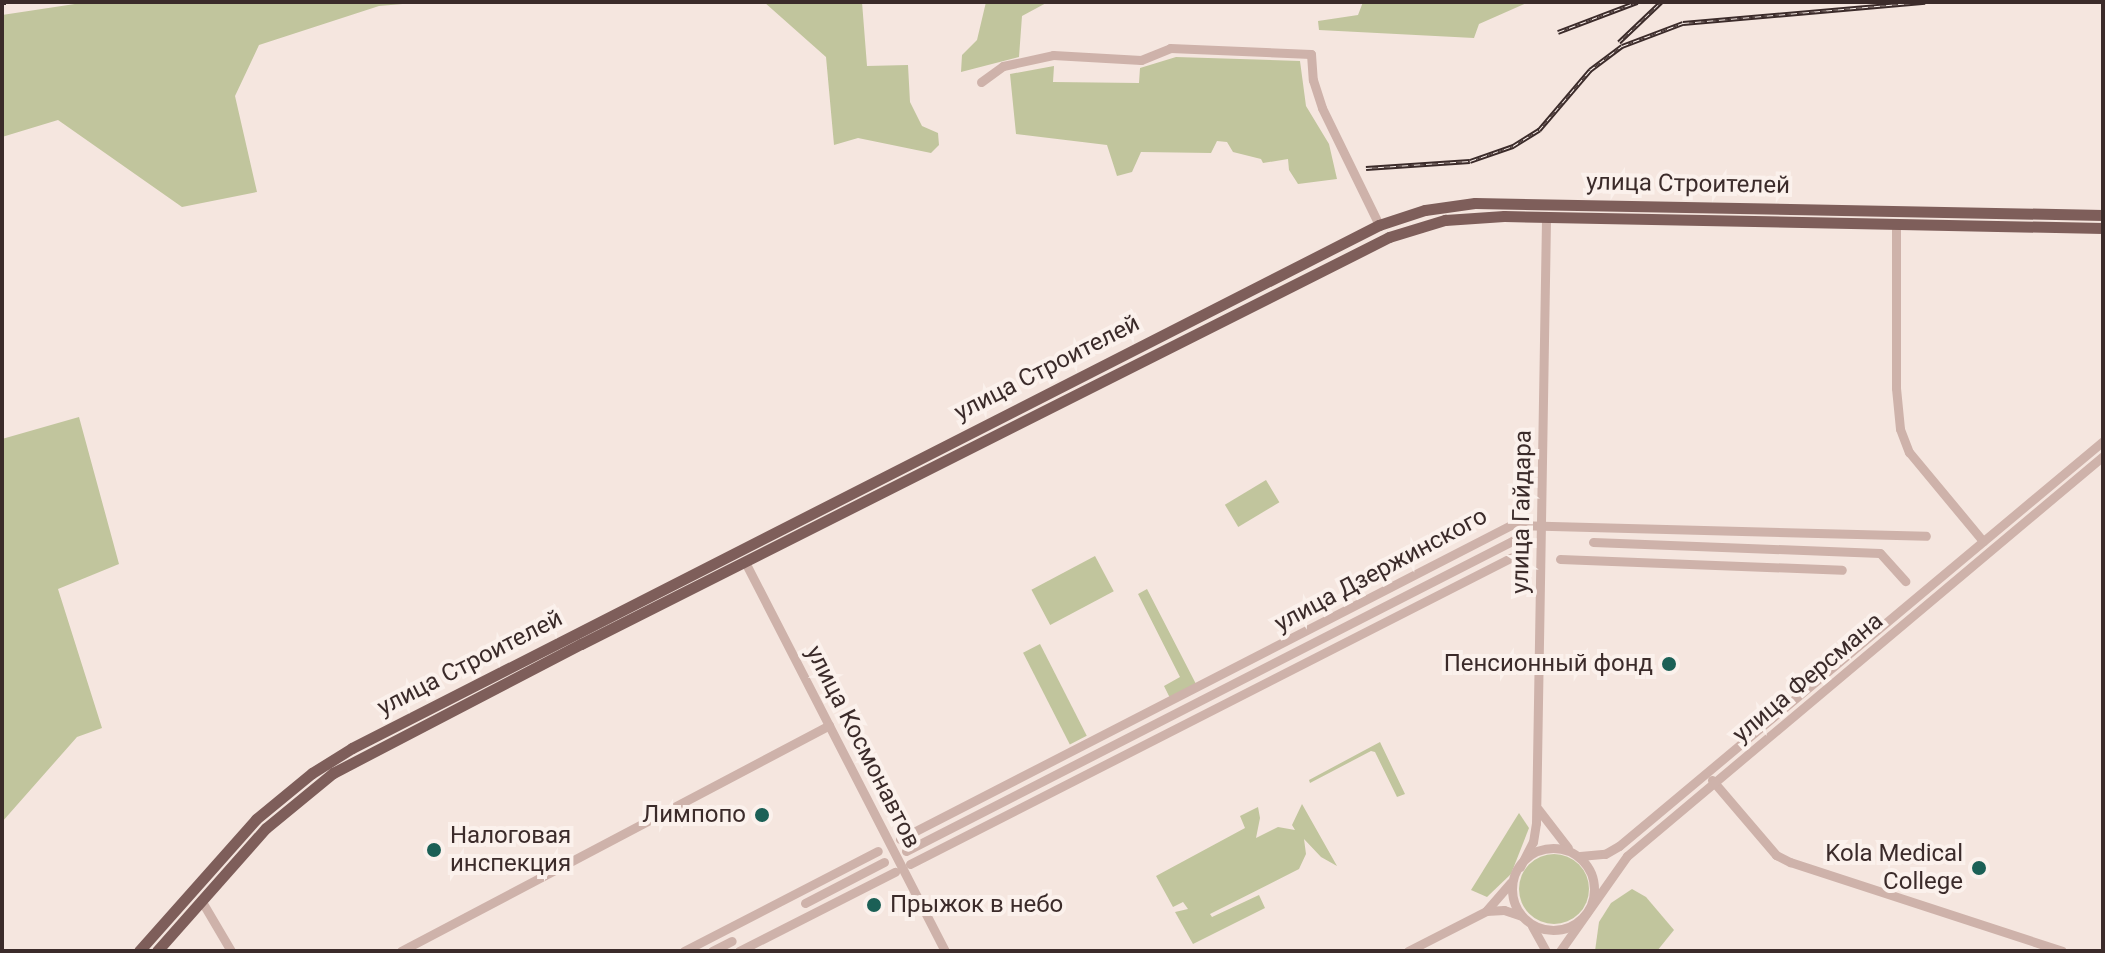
<!DOCTYPE html>
<meta charset="utf-8">
<style>
body{margin:0}
#map{position:relative;width:2105px;height:953px;overflow:hidden;background:#f5e6df;font-family:Roboto,sans-serif}
div>[style]{position:absolute}
.green>*{inset:0;background:#c1c59d;transform-origin:0 0}
.round{border-radius:50%}
.minor>*{height:9px;margin:-4.5px;padding:0 4.5px;transform-origin:4.5px;border-radius:4.5px;background:#ceb2aa}
.minor>.ring{margin:-4.5px;padding:0;box-sizing:content-box;background:none;border:9px solid #ceb2aa;border-radius:50%}
.major>*{height:11px;margin:-5.5px;padding:0 5.5px;transform-origin:5.5px;border-radius:5.5px;background:#7e5e5a}
.rail>*{height:5px;margin-top:-2.5px;transform-origin:0;background:repeating-linear-gradient(90deg,#fbf1ec 0 6px,#3b2b2a 0 12px);box-sizing:border-box;border-block:2px solid #3b2b2a}
.dots>*{width:22px;height:22px;translate:-50% -50%;box-sizing:border-box;border:4px solid #fbf1ec;border-radius:50%}
span{translate:-50% -50%;white-space:nowrap;text-align:center;line-height:1.15;-webkit-text-stroke:8px #fbf1ec;paint-order:stroke}
.street-label{font-size:24px;color:#3b2b2a}
.poi-label{font-size:24px;color:#3b2b2a}
.right{translate:-100% -50%;text-align:right}
.left{translate:0 -50%;text-align:left}
.frame{position:absolute;inset:0;border:4px solid #3b2b2a;pointer-events:none}
</style>
<div id="map">
<div class="green">
<i style="clip-path:polygon(88px 2px,426px 2px,379px 6px,259px 45px,235px 96px,257px 192px,182px 207px,58px 120px,2px 137px,2px 15px)"></i>
<i style="clip-path:polygon(764px 2px,862px 2px,867px 66px,908px 65px,910px 102px,922px 126px,938px 133px,939px 145px,931px 153px,858px 138px,834px 145px,826px 57px)"></i>
<i style="clip-path:polygon(986px 2px,1048px 2px,1022px 16px,1019px 57px,961px 72px,962px 55px,977px 40px)"></i>
<i style="clip-path:polygon(1363px 2px,1529px 2px,1479px 24px,1474px 38px,1319px 30px,1318px 21px,1358px 15px)"></i>
<i style="clip-path:polygon(1176px 57px,1300px 61px,1306px 106px,1329px 144px,1337px 179px,1298px 184px,1289px 170px,1288px 159px,1263px 163px,1261px 159px,1233px 152px,1227px 142px,1217px 141px,1211px 153px,1141px 152px,1132px 172px,1117px 176px,1107px 145px,1016px 134px,1010px 74px,1054px 66px,1053px 82px,1139px 83px,1140px 68px)"></i>
<i style="clip-path:polygon(79px 417px,119px 564px,58px 589px,102px 728px,77px 737px,2px 822px,2px 439px)"></i>
<i style="left:1266px;top:480px;width:26px;height:48px;rotate:59deg"></i>
<i style="left:1095px;top:556px;width:40px;height:72px;rotate:62deg"></i>
<i style="clip-path:polygon(1147px 589px,1196px 684px,1170px 698px,1164px 686px,1180px 677px,1138px 594px)"></i>
<i style="left:1040px;top:644px;width:103px;height:19px;rotate:63deg"></i>
<i style="clip-path:polygon(1380px 742px,1405px 794px,1397px 797px,1375px 752px,1371px 751px,1310px 783px,1309px 780px)"></i>
<i style="clip-path:polygon(1302px 804px,1337px 866px,1321px 857px,1304px 839px,1306px 854px,1299px 869px,1210px 914px,1212px 917px,1259px 895px,1265px 908px,1193px 944px,1175px 912px,1188px 909px,1183px 902px,1173px 907px,1156px 876px,1245px 828px,1240px 816px,1258px 807px,1260px 818px,1256px 838px,1278px 827px,1295px 830px,1292px 825px)"></i>
<i style="clip-path:polygon(1519px 813px,1529px 828px,1511px 874px,1487px 897px,1471px 890px)"></i>
<i class="round" style="left:1519px;top:854px;width:70px;height:70px"></i>
<i style="clip-path:polygon(1632px 889px,1646px 897px,1674px 930px,1657px 951px,1595px 951px,1599px 922px,1611px 903px)"></i>
</div>
<div class="minor">
<i style="left:981px;top:82px;width:27px;rotate:-36deg"></i>
<i style="left:1003px;top:66px;width:51px;rotate:-12.4deg"></i>
<i style="left:1053px;top:55px;width:88px;rotate:3.3deg"></i>
<i style="left:1141px;top:60px;width:31px;rotate:-22deg"></i>
<i style="left:1170px;top:48px;width:141px;rotate:2.4deg"></i>
<i style="left:1311px;top:54px;width:26px;rotate:86deg"></i>
<i style="left:1313px;top:80px;width:29px;rotate:72deg"></i>
<i style="left:1322px;top:108px;width:130px;rotate:64deg"></i>
<i style="left:1896px;top:223px;width:165px;rotate:90deg"></i>
<i style="left:1896px;top:388px;width:41px;rotate:84.4deg"></i>
<i style="left:1900px;top:429px;width:25px;rotate:69deg"></i>
<i style="left:1909px;top:452px;width:116px;rotate:50.3deg"></i>
<i style="left:1593px;top:542px;width:287px;rotate:2.2deg"></i>
<i style="left:1880px;top:553px;width:38px;rotate:48deg"></i>
<i style="left:1560px;top:559px;width:282px;rotate:2.2deg"></i>
<i style="left:745px;top:562px;width:437px;rotate:62.8deg"></i>
<i style="left:1712px;top:780px;width:99px;rotate:49.5deg"></i>
<i style="left:1776px;top:855px;width:16px;rotate:27deg"></i>
<i style="left:1790px;top:862px;width:286px;rotate:18.1deg"></i>
<i style="left:1538px;top:809px;width:49px;rotate:52.4deg"></i>
<i style="left:900px;top:839px;width:687px;rotate:-27.2deg"></i>
<i style="left:1511px;top:525px;width:415px;rotate:1.5deg"></i>
<i class="ring" style="left:1512px;top:848px;width:73px;height:73px"></i>
<i style="left:906px;top:851px;width:683px;rotate:-27.09deg"></i>
<i style="left:1514px;top:540px;width:12px"></i>
<i style="left:1580px;top:856px;width:25px;rotate:-5deg"></i>
<i style="left:1605px;top:854px;width:16px;rotate:-30deg"></i>
<i style="left:1619px;top:846px;width:631px;rotate:-39.92deg"></i>
<i style="left:910px;top:864px;width:691px;rotate:-27.01deg"></i>
<i style="left:1520px;top:867px;width:28px;rotate:-63deg"></i>
<i style="left:1533px;top:842px;width:19px;rotate:-81deg"></i>
<i style="left:1536px;top:823px;width:606px;rotate:-89.05deg"></i>
<i style="left:201px;top:900px;width:59px;rotate:59.5deg"></i>
<i style="left:805px;top:903px;width:89px;rotate:-27.4deg"></i>
<i style="left:1486px;top:911px;width:18px;rotate:-3deg"></i>
<i style="left:1504px;top:910px;width:18px;rotate:19deg"></i>
<i style="left:1532px;top:926px;width:29px;rotate:61deg"></i>
<i style="left:401px;top:951px;width:484px;rotate:-27.8deg"></i>
<i style="left:684px;top:951px;width:218px;rotate:-27.3deg"></i>
<i style="left:712px;top:951px;width:22px;rotate:-27deg"></i>
<i style="left:739px;top:951px;width:175px;rotate:-26.9deg"></i>
<i style="left:1408px;top:951px;width:88px;rotate:-27.1deg"></i>
<i style="left:1486px;top:911px;width:38px;rotate:-49deg"></i>
<i style="left:1560px;top:951px;width:116px;rotate:-54.8deg"></i>
<i style="left:1627px;top:856px;width:622px;rotate:-40.04deg"></i>
</div>
<div class="major">
<i style="left:139px;top:951px;width:176px;rotate:-48.4deg"></i>
<i style="left:256px;top:819px;width:72px;rotate:-39.4deg"></i>
<i style="left:312px;top:773px;width:47px;rotate:-32deg"></i>
<i style="left:352px;top:748px;width:1153px;rotate:-26.99deg"></i>
<i style="left:1379px;top:225px;width:48px;rotate:-18.1deg"></i>
<i style="left:1425px;top:210px;width:50px;rotate:-8deg"></i>
<i style="left:1475px;top:203px;width:628px;rotate:1.09deg"></i>
<i style="left:157px;top:951px;width:164px;rotate:-48.5deg"></i>
<i style="left:266px;top:828px;width:87px;rotate:-39.4deg"></i>
<i style="left:333px;top:773px;width:280px;rotate:-27.5deg"></i>
<i style="left:581px;top:644px;width:905px;rotate:-26.73deg"></i>
<i style="left:1389px;top:237px;width:59px;rotate:-16.9deg"></i>
<i style="left:1445px;top:220px;width:59px;rotate:-3.9deg"></i>
<i style="left:1504px;top:216px;width:599px;rotate:1.15deg"></i>
</div>
<div class="rail">
<i style="left:2px;top:2px;width:4px"></i>
<i style="left:1558px;top:32px;width:85px;rotate:-20.8deg"></i>
<i style="left:1619px;top:42px;width:58px;rotate:-43.6deg"></i>
<i style="left:1366px;top:168px;width:104px;rotate:-3.9deg"></i>
<i style="left:1470px;top:161px;width:46px;rotate:-19.2deg"></i>
<i style="left:1513px;top:146px;width:31px;rotate:-32deg"></i>
<i style="left:1539px;top:130px;width:79px;rotate:-49.6deg"></i>
<i style="left:1590px;top:70px;width:40px;rotate:-37deg"></i>
<i style="left:1622px;top:46px;width:65px;rotate:-20.7deg"></i>
<i style="left:1683px;top:23px;width:243px;rotate:-5deg"></i>
</div>
<div class="dots">
<i style="left:1669px;top:664px;background:#1b6056"></i>
<i style="left:762px;top:815px;background:#1b6056"></i>
<i style="left:434px;top:850px;background:#1b6056"></i>
<i style="left:1979px;top:868px;background:#1b6056"></i>
<i style="left:874px;top:905px;background:#1b6056"></i>
</div>
<div class="street-label">
<span style="left:1688px;top:184px;rotate:1deg">улица Строителей</span>
<span style="left:1047px;top:368px;rotate:-27deg">улица Строителей</span>
<span style="left:1522px;top:512px;rotate:-89deg">улица Гайдара</span>
<span style="left:1381px;top:570px;rotate:-28deg">улица Дзержинского</span>
<span style="left:470px;top:663px;rotate:-27deg">улица Строителей</span>
<span style="left:1808px;top:678px;rotate:-40deg">улица Ферсмана</span>
<span style="left:863px;top:747px;rotate:63deg">улица Космонавтов</span>
</div>
<div class="poi-label">
<span class="right" style="left:1653px;top:664px">Пенсионный фонд</span>
<span class="right" style="left:746px;top:815px">Лимпопо</span>
<span class="left" style="left:450px;top:850px">Налоговая<br>инспекция</span>
<span class="right" style="left:1963px;top:868px">Kola Medical<br>College</span>
<span class="left" style="left:890px;top:905px">Прыжок в небо</span>
</div>
<div class="frame"></div>
</div>
